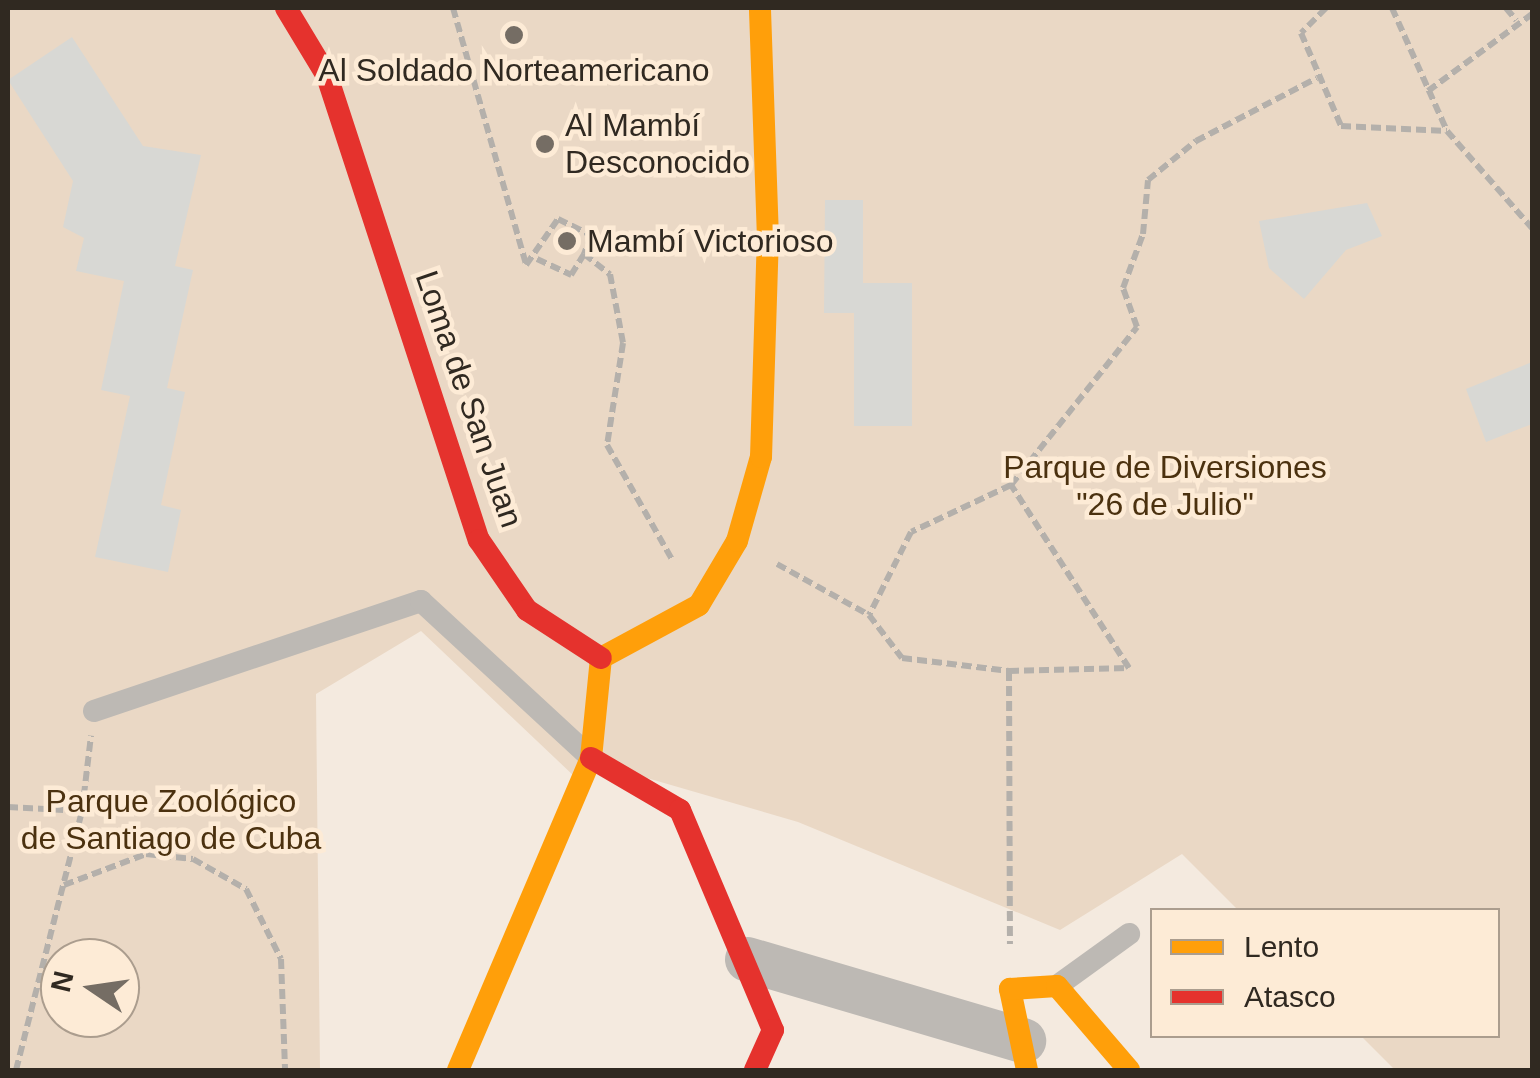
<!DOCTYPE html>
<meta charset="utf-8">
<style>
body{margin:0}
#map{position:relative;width:1540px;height:1078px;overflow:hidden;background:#f4eadf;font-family:Helvetica,sans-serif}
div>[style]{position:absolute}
.green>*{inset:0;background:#ead8c5}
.building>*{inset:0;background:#d8d8d4}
.path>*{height:6px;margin-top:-3px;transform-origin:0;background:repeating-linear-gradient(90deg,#b4b0ab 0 10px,transparent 0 15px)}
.lane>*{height:22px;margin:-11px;padding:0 11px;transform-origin:11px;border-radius:11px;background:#bdb9b4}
.street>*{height:45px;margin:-22.5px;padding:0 22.5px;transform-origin:22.5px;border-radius:22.5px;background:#bdb9b4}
.slow>*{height:22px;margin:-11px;padding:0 11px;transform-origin:11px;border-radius:11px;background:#ff9f0a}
.jam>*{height:22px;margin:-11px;padding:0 11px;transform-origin:11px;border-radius:11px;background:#e5322d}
.dots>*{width:28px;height:28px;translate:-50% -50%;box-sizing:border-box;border:5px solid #fdebd6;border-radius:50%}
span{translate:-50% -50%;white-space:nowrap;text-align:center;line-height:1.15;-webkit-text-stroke:9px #fdebd6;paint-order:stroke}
.poi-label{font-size:32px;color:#302921}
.left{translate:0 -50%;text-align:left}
.street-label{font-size:32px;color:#302921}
.park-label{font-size:32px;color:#4b310f}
.frame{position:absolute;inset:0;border:10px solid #302921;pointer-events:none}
.legend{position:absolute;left:1150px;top:908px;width:350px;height:130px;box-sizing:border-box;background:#fdebd6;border:2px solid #ab9d8e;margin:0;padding:12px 18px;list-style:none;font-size:30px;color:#302921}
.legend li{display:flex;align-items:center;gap:20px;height:50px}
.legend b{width:50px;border:2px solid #ab9d8e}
.north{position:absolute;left:40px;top:938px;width:100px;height:100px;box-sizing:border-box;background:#fdebd6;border:2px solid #ab9d8e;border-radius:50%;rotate:283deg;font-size:28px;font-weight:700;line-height:40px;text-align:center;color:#302921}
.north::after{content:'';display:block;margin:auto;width:35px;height:45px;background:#756d64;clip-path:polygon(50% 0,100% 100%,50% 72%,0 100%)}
</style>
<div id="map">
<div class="green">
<i style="clip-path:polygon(evenodd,8px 8px,1532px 8px,1532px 1070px,1395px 1070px,1361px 1036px,1498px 1036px,1498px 910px,1238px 910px,1182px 854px,1060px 930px,798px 822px,609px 767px,575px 777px,421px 631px,316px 694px,320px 1070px,8px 1070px,8px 8px,60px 958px,120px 958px,120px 1018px,60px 1018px,60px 958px)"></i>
</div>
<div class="building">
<i style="clip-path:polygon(72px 37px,143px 146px,201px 155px,175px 266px,193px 270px,167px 388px,185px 392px,161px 505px,181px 510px,168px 572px,95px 557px,130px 396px,101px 390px,124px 281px,76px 271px,84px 238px,63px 227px,73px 181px,8px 80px)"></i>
<i style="clip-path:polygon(825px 200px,863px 200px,863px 283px,912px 283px,912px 426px,854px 426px,854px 313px,824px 313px)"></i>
<i style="clip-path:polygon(1367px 203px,1382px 236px,1346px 250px,1304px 299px,1269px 268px,1259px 221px)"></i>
<i style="clip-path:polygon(1532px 362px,1532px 424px,1486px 442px,1466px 389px)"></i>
</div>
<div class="path">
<i style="left:453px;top:8px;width:267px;rotate:74.1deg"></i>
<i style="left:526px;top:265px;width:56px;rotate:-55.2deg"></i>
<i style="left:558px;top:219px;width:37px;rotate:26deg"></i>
<i style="left:591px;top:235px;width:20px;rotate:110deg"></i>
<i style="left:584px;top:254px;width:33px;rotate:38deg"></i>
<i style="left:610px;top:274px;width:70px;rotate:79.3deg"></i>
<i style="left:623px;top:343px;width:103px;rotate:98.9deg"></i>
<i style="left:607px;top:445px;width:133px;rotate:60.4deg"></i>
<i style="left:1326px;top:8px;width:35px;rotate:135deg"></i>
<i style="left:1301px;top:33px;width:101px;rotate:66.7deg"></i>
<i style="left:1341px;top:126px;width:106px;rotate:2.7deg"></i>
<i style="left:1392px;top:8px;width:135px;rotate:65.9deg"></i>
<i style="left:1447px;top:131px;width:129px;rotate:48.8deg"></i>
<i style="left:1506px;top:8px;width:16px;rotate:50deg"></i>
<i style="left:1428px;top:91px;width:129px;rotate:-36.5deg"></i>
<i style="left:537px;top:259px;width:38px;rotate:25deg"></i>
<i style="left:571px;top:275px;width:25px;rotate:-58deg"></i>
<i style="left:1011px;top:485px;width:202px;rotate:-51.4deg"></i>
<i style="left:1137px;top:327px;width:41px;rotate:-109.7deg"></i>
<i style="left:1123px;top:288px;width:58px;rotate:-69.7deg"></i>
<i style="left:1143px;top:234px;width:54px;rotate:-84.7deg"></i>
<i style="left:1148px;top:180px;width:62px;rotate:-39.1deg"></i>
<i style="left:1196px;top:141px;width:136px;rotate:-27.5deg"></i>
<i style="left:777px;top:564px;width:105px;rotate:29deg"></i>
<i style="left:869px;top:615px;width:54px;rotate:52.5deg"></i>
<i style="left:902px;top:658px;width:108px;rotate:6.9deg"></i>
<i style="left:1009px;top:671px;width:120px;rotate:-1.4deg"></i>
<i style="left:1129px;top:668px;width:218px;rotate:-122.8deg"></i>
<i style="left:1011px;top:485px;width:110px;rotate:154.8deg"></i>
<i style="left:911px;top:532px;width:93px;rotate:116.8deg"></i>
<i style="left:1009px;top:671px;width:273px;rotate:89.8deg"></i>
<i style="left:8px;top:807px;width:74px;rotate:3.1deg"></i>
<i style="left:64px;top:885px;width:88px;rotate:-20.7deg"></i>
<i style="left:146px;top:854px;width:47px;rotate:6.1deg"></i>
<i style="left:193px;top:859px;width:61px;rotate:29.5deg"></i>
<i style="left:246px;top:889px;width:78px;rotate:63.4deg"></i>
<i style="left:281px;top:959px;width:111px;rotate:87.9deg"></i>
<i style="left:16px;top:1070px;width:267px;rotate:-75.7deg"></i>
<i style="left:82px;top:811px;width:76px;rotate:-83.2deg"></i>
</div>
<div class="lane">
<i style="left:94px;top:711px;width:345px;rotate:-18.6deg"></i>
<i style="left:421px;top:601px;width:229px;rotate:42.7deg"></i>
<i style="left:1057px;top:986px;width:89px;rotate:-35.8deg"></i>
</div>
<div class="street">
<i style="left:747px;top:959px;width:288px;rotate:16.4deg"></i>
</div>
<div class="slow">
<i style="left:601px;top:658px;width:111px;rotate:-28.4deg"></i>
<i style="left:699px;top:605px;width:74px;rotate:-59.3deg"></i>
<i style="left:737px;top:541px;width:87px;rotate:-74.1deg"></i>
<i style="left:761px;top:457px;width:218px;rotate:-88.2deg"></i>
<i style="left:768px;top:239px;width:231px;rotate:-92deg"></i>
<i style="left:458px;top:1070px;width:339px;rotate:-66.9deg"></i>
<i style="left:591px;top:758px;width:100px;rotate:-84.3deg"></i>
<i style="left:1027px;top:1070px;width:83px;rotate:-101.9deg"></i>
<i style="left:1010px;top:989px;width:47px;rotate:-3.7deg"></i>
<i style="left:1057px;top:986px;width:111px;rotate:49.4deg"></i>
</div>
<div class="jam">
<i style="left:286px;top:8px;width:79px;rotate:58.9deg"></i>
<i style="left:327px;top:76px;width:488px;rotate:71.9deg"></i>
<i style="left:479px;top:540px;width:85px;rotate:55.6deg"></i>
<i style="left:527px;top:610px;width:88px;rotate:33deg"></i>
<i style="left:591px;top:758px;width:103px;rotate:30.3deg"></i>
<i style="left:680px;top:810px;width:239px;rotate:67.1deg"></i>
<i style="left:773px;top:1030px;width:44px;rotate:114.2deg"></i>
</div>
<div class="dots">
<i style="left:514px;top:35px;background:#756d64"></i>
<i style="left:545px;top:144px;background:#756d64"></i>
<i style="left:567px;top:241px;background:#756d64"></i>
</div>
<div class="poi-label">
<span style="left:514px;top:70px">Al Soldado Norteamericano</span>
<span class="left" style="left:565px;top:144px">Al Mambí<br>Desconocido</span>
<span class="left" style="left:587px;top:241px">Mambí Victorioso</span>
</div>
<div class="street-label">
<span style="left:469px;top:399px;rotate:71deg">Loma de San Juan</span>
</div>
<div class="park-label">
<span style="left:1165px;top:486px">Parque de Diversiones<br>"26 de Julio"</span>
<span style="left:171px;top:820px">Parque Zoológico<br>de Santiago de Cuba</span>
</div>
<div class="frame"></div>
<ul class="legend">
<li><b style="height:12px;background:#ff9f0a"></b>Lento</li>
<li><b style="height:12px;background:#e5322d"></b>Atasco</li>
</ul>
<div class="north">N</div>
</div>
